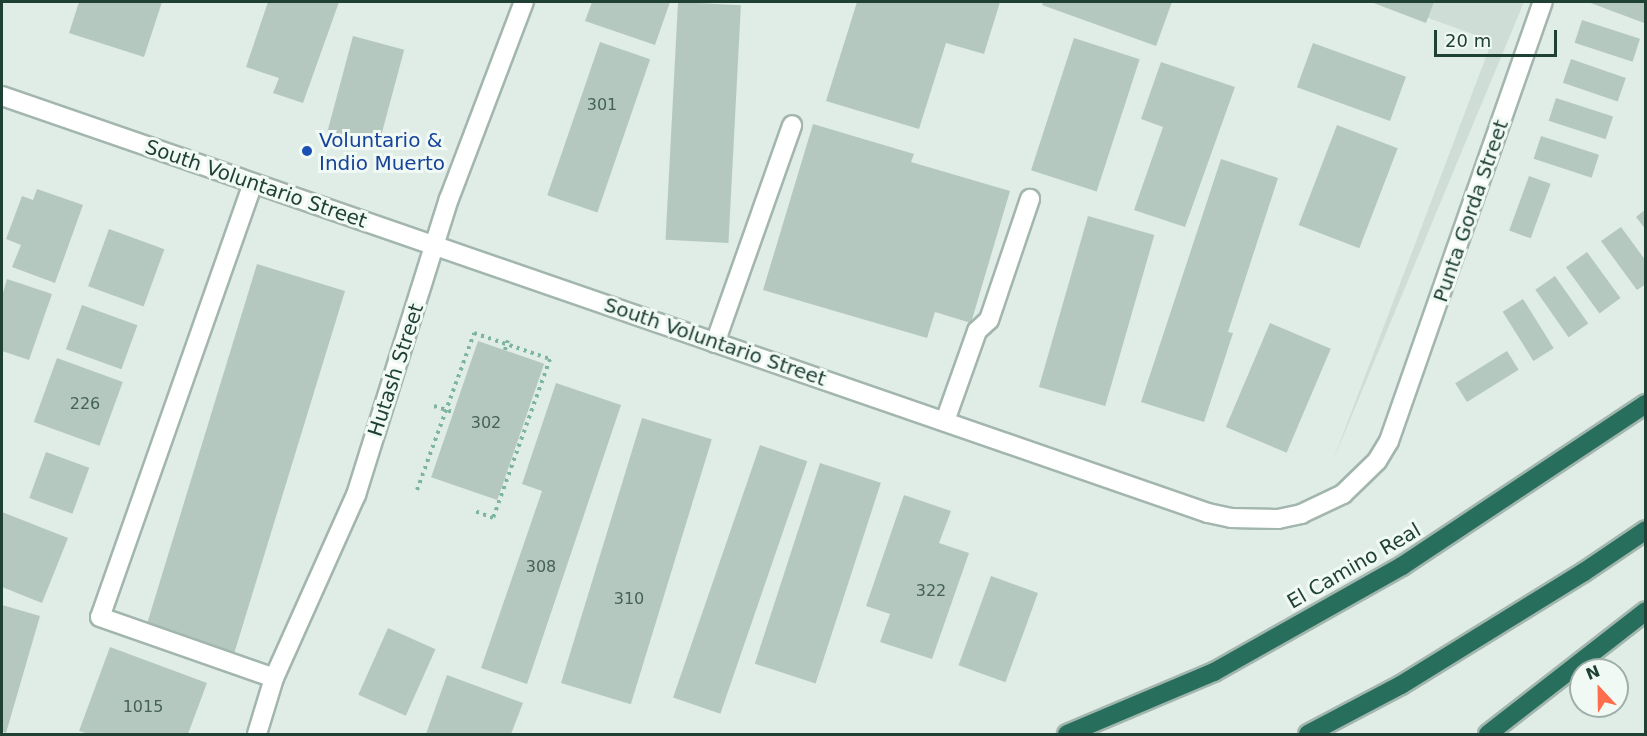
<!DOCTYPE html>
<style>
body{margin:0}
#map{position:relative;width:1647px;height:736px;overflow:hidden;background:#e0ede7;font-family:"DejaVu Sans",sans-serif}
div>[style]{position:absolute}
.built>*{inset:0;background:#ceddd5}
.building>*{inset:0;background:#b5c8bf;transform-origin:0 0}
.path>*{height:4px;margin-top:-2px;transform-origin:0;background:repeating-linear-gradient(90deg,#7db5a0 0 3px,transparent 0 7.5px)}
.roads{filter:drop-shadow(2px 0 #a2b6ae) drop-shadow(-2px 0 #a2b6ae) drop-shadow(0 2px #a2b6ae) drop-shadow(0 -2px #a2b6ae)}
.minor>*{height:18px;margin:-9px;padding:0 9px;transform-origin:9px;border-radius:9px;background:#fff}
.highway>*{height:18px;margin:-9px;padding:0 9px;transform-origin:9px;border-radius:9px;background:#276f5c}
.dots>*{width:16px;height:16px;translate:-50% -50%;box-sizing:border-box;border:3px solid #f1f9f5;border-radius:50%}
span{translate:-50% -50%;white-space:nowrap;text-align:center;line-height:1.15;-webkit-text-stroke:6px #f1f9f5;paint-order:stroke}
.number-label{font-size:16px;color:#446258}
.number-label span{-webkit-text-stroke-width:0}
.transit-label{font-size:20px;color:#164399}
.left{translate:0 -50%;text-align:left}
.street-label{font-size:20px;color:#1f4035}
.frame{position:absolute;inset:0;border:3px solid #1f4035;pointer-events:none}
.north{position:absolute;left:1569px;top:658px;width:60px;height:60px;box-sizing:border-box;background:#f1f9f5;border:2px solid #9dafa8;border-radius:50%;rotate:338deg;font-size:16px;font-weight:700;line-height:24px;text-align:center;color:#1f4035}
.north::after{content:'';display:block;margin:auto;width:21px;height:27px;background:#ff6d4c;clip-path:polygon(50% 0,100% 100%,50% 72%,0 100%)}
.scale{position:absolute;left:1434px;top:30px;width:123px;height:27px;box-sizing:border-box;border:3px solid #1f4035;border-top:0;padding-left:8px;font-size:18px;line-height:21px;white-space:nowrap;color:#1f4035;-webkit-text-stroke:4px #f1f9f5;paint-order:stroke}
</style>
<div id="map">
<div class="built">
<i style="clip-path:polygon(1384px 2px,1524px 2px,1332px 463px,1492px 41px)"></i>
</div>
<div class="building">
<i style="clip-path:polygon(79px 2px,162px 2px,144px 57px,69px 33px)"></i>
<i style="clip-path:polygon(268px 2px,339px 2px,303px 103px,273px 93px,279px 78px,246px 67px)"></i>
<i style="clip-path:polygon(592px 2px,670px 2px,655px 45px,585px 21px)"></i>
<i style="left:678px;top:2px;width:63px;height:238px;rotate:3deg"></i>
<i style="clip-path:polygon(857px 2px,1000px 2px,984px 54px,946px 43px,919px 129px,826px 101px)"></i>
<i style="clip-path:polygon(1043px 2px,1172px 2px,1156px 46px,1042px 5px)"></i>
<i style="clip-path:polygon(1371px 2px,1434px 2px,1426px 23px)"></i>
<i style="clip-path:polygon(1588px 2px,1646px 2px,1646px 20px,1644px 23px)"></i>
<i style="left:1582px;top:20px;width:61px;height:24px;rotate:18deg"></i>
<i style="left:353px;top:36px;width:53px;height:99px;rotate:15deg"></i>
<i style="left:1074px;top:38px;width:69px;height:139px;rotate:18deg"></i>
<i style="left:600px;top:42px;width:53px;height:162px;rotate:19deg"></i>
<i style="left:1313px;top:43px;width:99px;height:47px;rotate:20deg"></i>
<i style="left:1571px;top:59px;width:58px;height:25px;rotate:19deg"></i>
<i style="clip-path:polygon(1161px 62px,1235px 87px,1185px 227px,1134px 210px,1163px 127px,1141px 119px)"></i>
<i style="left:1556px;top:98px;width:60px;height:24px;rotate:18deg"></i>
<i style="clip-path:polygon(813px 124px,914px 154px,911px 162px,1010px 191px,971px 323px,935px 312px,927px 338px,763px 290px)"></i>
<i style="left:1337px;top:125px;width:65px;height:107px;rotate:21deg"></i>
<i style="left:1541px;top:136px;width:61px;height:24px;rotate:18deg"></i>
<i style="clip-path:polygon(1221px 159px,1278px 178px,1228px 332px,1233px 333px,1204px 422px,1141px 402px)"></i>
<i style="left:1529px;top:176px;width:23px;height:58px;rotate:20deg"></i>
<i style="clip-path:polygon(37px 189px,83px 205px,55px 283px,12px 267px,21px 245px,6px 239px,22px 196px,33px 200px)"></i>
<i style="clip-path:polygon(1646px 209px,1646px 230px,1636px 217px)"></i>
<i style="left:1088px;top:216px;width:69px;height:178px;rotate:16deg"></i>
<i style="clip-path:polygon(1621px 227px,1646px 261px,1646px 284px,1637px 290px,1601px 241px)"></i>
<i style="left:109px;top:229px;width:59px;height:61px;rotate:20deg"></i>
<i style="left:1587px;top:252px;width:57px;height:26px;rotate:54deg"></i>
<i style="left:257px;top:264px;width:92px;height:378px;rotate:17deg"></i>
<i style="left:1555px;top:276px;width:58px;height:24px;rotate:55deg"></i>
<i style="clip-path:polygon(7px 279px,52px 294px,29px 360px,2px 351px,2px 296px)"></i>
<i style="left:1523px;top:299px;width:58px;height:24px;rotate:58deg"></i>
<i style="left:82px;top:305px;width:59px;height:47px;rotate:20deg"></i>
<i style="left:1270px;top:323px;width:66px;height:113px;rotate:23deg"></i>
<i style="left:478px;top:341px;width:70px;height:144px;rotate:19deg"></i>
<i style="left:1507px;top:351px;width:22px;height:61px;rotate:58deg"></i>
<i style="left:57px;top:358px;width:70px;height:68px;rotate:20deg"></i>
<i style="clip-path:polygon(556px 383px,621px 405px,527px 684px,481px 668px,542px 491px,522px 484px)"></i>
<i style="left:642px;top:418px;width:73px;height:277px;rotate:17deg"></i>
<i style="left:760px;top:445px;width:50px;height:267px;rotate:19deg"></i>
<i style="left:46px;top:452px;width:46px;height:49px;rotate:20deg"></i>
<i style="left:820px;top:463px;width:64px;height:211px;rotate:18deg"></i>
<i style="clip-path:polygon(904px 495px,951px 511px,939px 543px,969px 553px,932px 659px,880px 642px,890px 614px,866px 606px)"></i>
<i style="clip-path:polygon(2px 512px,68px 538px,42px 603px,2px 587px)"></i>
<i style="left:991px;top:576px;width:50px;height:95px;rotate:20deg"></i>
<i style="clip-path:polygon(2px 605px,40px 616px,6px 733px,2px 731px)"></i>
<i style="left:388px;top:628px;width:52px;height:73px;rotate:24deg"></i>
<i style="clip-path:polygon(110px 647px,207px 683px,188px 734px,89px 734px,79px 731px)"></i>
<i style="clip-path:polygon(447px 675px,523px 703px,511px 734px,426px 734px)"></i>
</div>
<div class="path">
<i style="left:505px;top:350px;width:10px;rotate:-73deg"></i>
<i style="left:434px;top:406px;width:19px;rotate:18deg"></i>
<i style="left:417px;top:490px;width:167px;rotate:-70deg"></i>
<i style="left:474px;top:333px;width:80px;rotate:18.9deg"></i>
<i style="left:550px;top:359px;width:169px;rotate:109.7deg"></i>
<i style="left:493px;top:518px;width:22px;rotate:-159deg"></i>
</div>
<div class="roads">
<div class="minor">
<i style="left:2px;top:96px;width:1276px;rotate:19.07deg"></i>
<i style="left:1208px;top:513px;width:24px;rotate:12deg"></i>
<i style="left:1231px;top:518px;width:47px;rotate:1.2deg"></i>
<i style="left:1278px;top:519px;width:24px;rotate:-12deg"></i>
<i style="left:1301px;top:514px;width:47px;rotate:-25.5deg"></i>
<i style="left:1343px;top:494px;width:47px;rotate:-44.1deg"></i>
<i style="left:1377px;top:461px;width:23px;rotate:-59deg"></i>
<i style="left:1389px;top:441px;width:465px;rotate:-70.7deg"></i>
<i style="left:253px;top:183px;width:460px;rotate:109.4deg"></i>
<i style="left:100px;top:617px;width:184px;rotate:19.3deg"></i>
<i style="left:715px;top:343px;width:231px;rotate:-70.5deg"></i>
<i style="left:945px;top:421px;width:96px;rotate:-70.4deg"></i>
<i style="left:977px;top:331px;width:16px;rotate:-43deg"></i>
<i style="left:989px;top:320px;width:128px;rotate:-71.3deg"></i>
<i style="left:257px;top:734px;width:59px;rotate:-73.1deg"></i>
<i style="left:274px;top:678px;width:201px;rotate:-65.9deg"></i>
<i style="left:356px;top:495px;width:310px;rotate:-72.6deg"></i>
<i style="left:449px;top:199px;width:211px;rotate:-69.2deg"></i>
</div>
<div class="highway">
<i style="left:1067px;top:734px;width:160px;rotate:-22.9deg"></i>
<i style="left:1214px;top:672px;width:216px;rotate:-29.4deg"></i>
<i style="left:1402px;top:566px;width:293px;rotate:-33.6deg"></i>
<i style="left:1308px;top:734px;width:105px;rotate:-27.8deg"></i>
<i style="left:1401px;top:685px;width:215px;rotate:-31.7deg"></i>
<i style="left:1584px;top:572px;width:75px;rotate:-34.1deg"></i>
<i style="left:1488px;top:734px;width:200px;rotate:-37.9deg"></i>
</div>
</div>
<div class="dots">
<i style="left:307px;top:151px;background:#1a4fb4"></i>
</div>
<div class="number-label">
<span style="left:602px;top:105px">301</span>
<span style="left:85px;top:404px">226</span>
<span style="left:486px;top:423px">302</span>
<span style="left:541px;top:567px">308</span>
<span style="left:931px;top:591px">322</span>
<span style="left:629px;top:599px">310</span>
<span style="left:143px;top:707px">1015</span>
</div>
<div class="transit-label">
<span class="left" style="left:319px;top:152px">Voluntario &amp;<br>Indio Muerto</span>
</div>
<div class="street-label">
<span style="left:256px;top:184px;rotate:19deg">South Voluntario Street</span>
<span style="left:1471px;top:211px;rotate:-71deg">Punta Gorda Street</span>
<span style="left:715px;top:342px;rotate:19deg">South Voluntario Street</span>
<span style="left:396px;top:370px;rotate:-72deg">Hutash Street</span>
<span style="left:1354px;top:566px;rotate:-30deg">El Camino Real</span>
</div>
<div class="frame"></div>
<div class="north">N</div>
<div class="scale">20 m</div>
</div>
